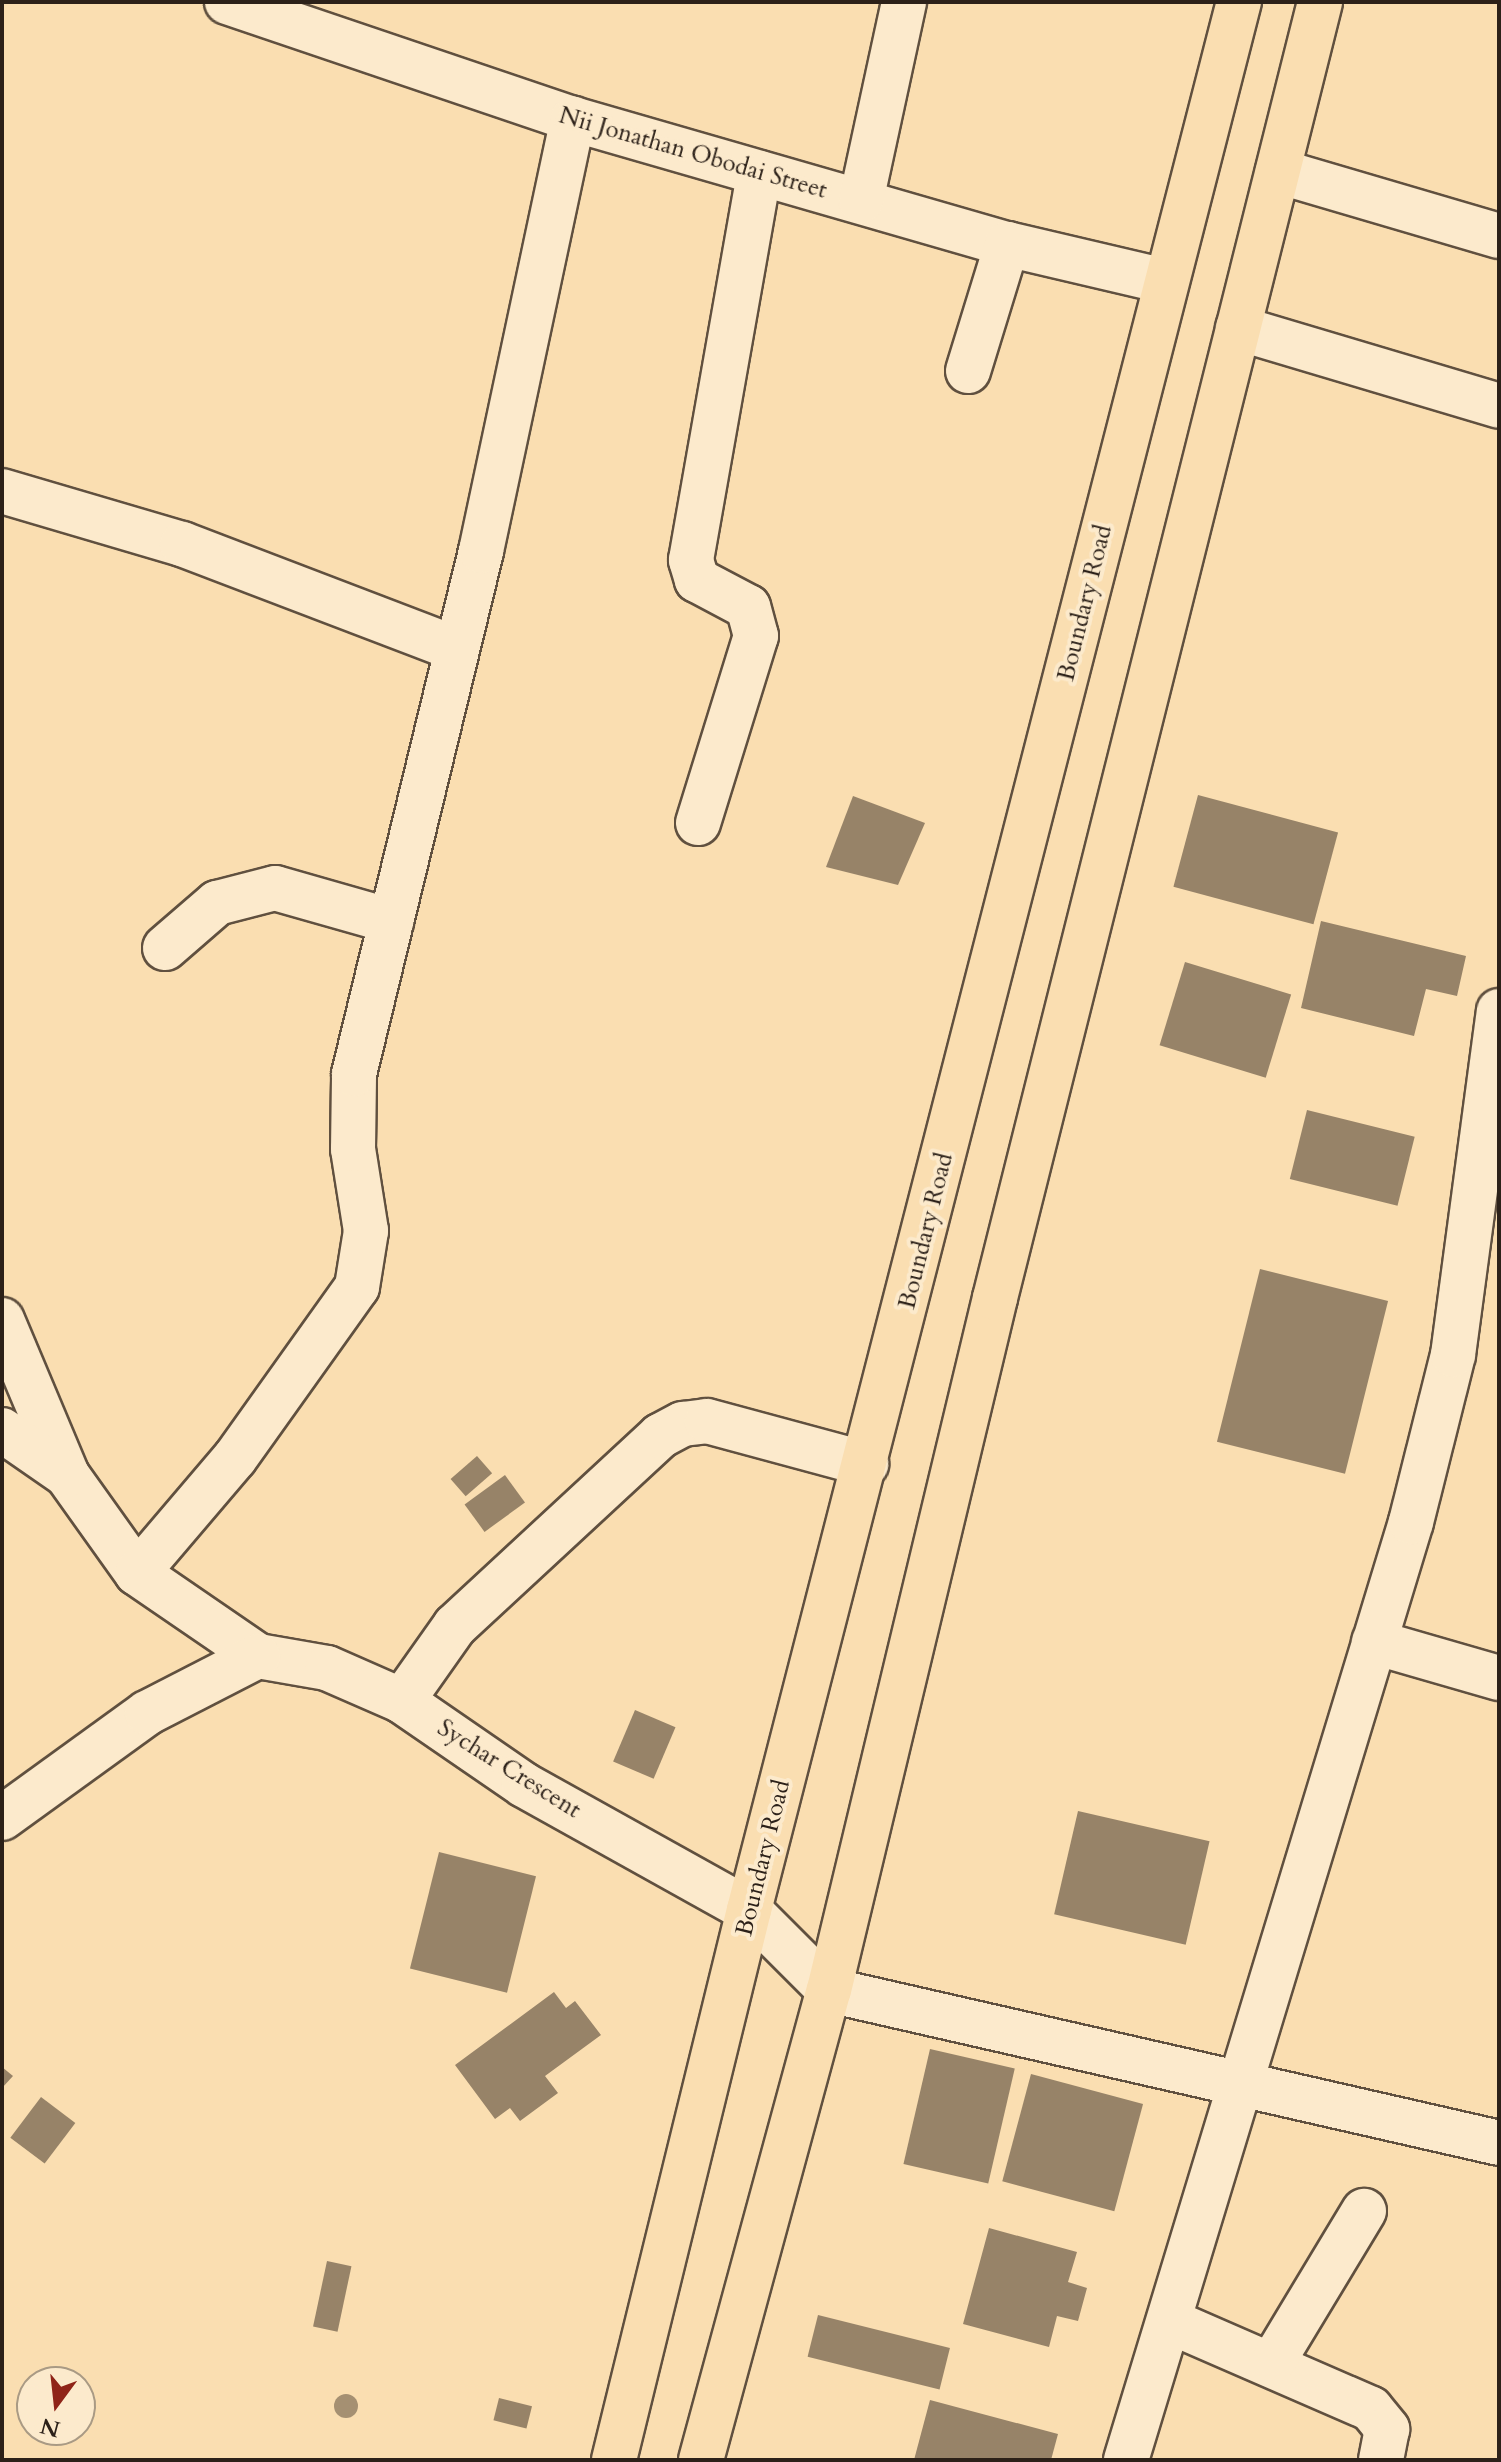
<!DOCTYPE html>
<style>
body{margin:0}
#map{position:relative;width:1501px;height:2462px;overflow:hidden;background:#fadeb1;font-family:Cardo,serif}
div>[style]{position:absolute}
.building>*{inset:0;background:#978368;transform-origin:0 0}
.roads{filter:drop-shadow(2px 0 #60503f) drop-shadow(-2px 0 #60503f) drop-shadow(0 2px #60503f) drop-shadow(0 -2px #60503f)}
.minor>*{height:44px;margin:-22px;padding:0 22px;transform-origin:22px;border-radius:22px;background:#fceacc}
.major>*{height:44px;margin:-22px;padding:0 22px;transform-origin:22px;border-radius:22px;background:#fadeb1}
.trees>*{width:24px;height:24px;margin:-12px;border-radius:50%;background:#a59072}
span{translate:-50% -50%;white-space:nowrap;text-align:center;line-height:1.15;-webkit-text-stroke:8px #fceacc;paint-order:stroke}
.street-label{font-size:24px;color:#2c2119}
.frame{position:absolute;inset:0;border:4px solid #2c2119;pointer-events:none}
.north{position:absolute;left:16px;top:2366px;width:80px;height:80px;box-sizing:border-box;background:#fceacc;border:2px solid #a99a84;border-radius:50%;rotate:195deg;font-size:22px;font-weight:700;line-height:32px;text-align:center;color:#2c2119}
.north::after{content:'';display:block;margin:auto;width:28px;height:36px;background:#8f2418;clip-path:polygon(50% 0,100% 100%,50% 72%,0 100%)}
</style>
<div id="map">
<div class="building">
<i style="left:1198px;top:795px;width:145px;height:95px;rotate:15deg"></i>
<i style="clip-path:polygon(853px 796px,925px 823px,898px 885px,826px 867px)"></i>
<i style="clip-path:polygon(1321px 921px,1466px 956px,1457px 996px,1426px 989px,1414px 1036px,1301px 1008px)"></i>
<i style="left:1185px;top:962px;width:111px;height:87px;rotate:17deg"></i>
<i style="left:1307px;top:1110px;width:111px;height:71px;rotate:14deg"></i>
<i style="left:1260px;top:1269px;width:132px;height:178px;rotate:14deg"></i>
<i style="left:477px;top:1456px;width:23px;height:35px;rotate:49deg"></i>
<i style="left:505px;top:1475px;width:34px;height:50px;rotate:54deg"></i>
<i style="left:635px;top:1710px;width:44px;height:56px;rotate:23deg"></i>
<i style="left:1078px;top:1811px;width:135px;height:106px;rotate:13deg"></i>
<i style="left:439px;top:1852px;width:100px;height:120px;rotate:14deg"></i>
<i style="clip-path:polygon(554px 1992px,566px 2008px,575px 2001px,601px 2035px,545px 2076px,558px 2093px,520px 2121px,510px 2108px,495px 2119px,455px 2065px)"></i>
<i style="left:930px;top:2049px;width:87px;height:118px;rotate:13deg"></i>
<i style="clip-path:polygon(2px 2067px,13px 2076px,2px 2088px)"></i>
<i style="left:1031px;top:2074px;width:116px;height:111px;rotate:15deg"></i>
<i style="left:41px;top:2097px;width:43px;height:51px;rotate:37deg"></i>
<i style="clip-path:polygon(989px 2228px,1077px 2252px,1068px 2282px,1087px 2288px,1078px 2321px,1057px 2316px,1049px 2347px,963px 2324px)"></i>
<i style="left:327px;top:2261px;width:25px;height:67px;rotate:12deg"></i>
<i style="left:818px;top:2315px;width:136px;height:43px;rotate:14deg"></i>
<i style="left:499px;top:2398px;width:34px;height:23px;rotate:14deg"></i>
<i style="clip-path:polygon(930px 2400px,1058px 2434px,1051px 2460px,914px 2460px)"></i>
</div>
<div class="roads">
<div class="minor">
<i style="left:227px;top:2px;width:365px;rotate:18.7deg"></i>
<i style="left:573px;top:119px;width:452px;rotate:16.1deg"></i>
<i style="left:1007px;top:244px;width:162px;rotate:13.2deg"></i>
<i style="left:1278px;top:171px;width:230px;rotate:16.4deg"></i>
<i style="left:861px;top:201px;width:204px;rotate:-77.8deg"></i>
<i style="left:1238px;top:328px;width:272px;rotate:16.6deg"></i>
<i style="left:968px;top:371px;width:133px;rotate:-72.9deg"></i>
<i style="left:2px;top:491px;width:188px;rotate:16.4deg"></i>
<i style="left:182px;top:544px;width:294px;rotate:20.9deg"></i>
<i style="left:698px;top:823px;width:196px;rotate:-72.8deg"></i>
<i style="left:756px;top:636px;width:30px;rotate:-105deg"></i>
<i style="left:748px;top:607px;width:58px;rotate:-152.1deg"></i>
<i style="left:697px;top:580px;width:21px;rotate:-107deg"></i>
<i style="left:691px;top:560px;width:393px;rotate:-80deg"></i>
<i style="left:165px;top:948px;width:69px;rotate:-40.9deg"></i>
<i style="left:217px;top:903px;width:60px;rotate:-14.5deg"></i>
<i style="left:275px;top:888px;width:121px;rotate:15.9deg"></i>
<i style="left:2px;top:1320px;width:168px;rotate:67.2deg"></i>
<i style="left:67px;top:1475px;width:120px;rotate:54.5deg"></i>
<i style="left:137px;top:1573px;width:147px;rotate:34.4deg"></i>
<i style="left:258px;top:1656px;width:70px;rotate:9.9deg"></i>
<i style="left:327px;top:1668px;width:82px;rotate:23.7deg"></i>
<i style="left:402px;top:1701px;width:148px;rotate:34.5deg"></i>
<i style="left:524px;top:1785px;width:257px;rotate:29.1deg"></i>
<i style="left:749px;top:1910px;width:113px;rotate:45deg"></i>
<i style="left:829px;top:1990px;width:687px;rotate:12.86deg"></i>
<i style="left:2px;top:1430px;width:79px;rotate:34.7deg"></i>
<i style="left:137px;top:1573px;width:151px;rotate:-49.6deg"></i>
<i style="left:235px;top:1458px;width:210px;rotate:-54.5deg"></i>
<i style="left:357px;top:1287px;width:57px;rotate:-80.9deg"></i>
<i style="left:366px;top:1231px;width:83px;rotate:-99deg"></i>
<i style="left:353px;top:1149px;width:75px;rotate:-89.2deg"></i>
<i style="left:354px;top:1074px;width:538px;rotate:-76.35deg"></i>
<i style="left:481px;top:551px;width:442px;rotate:-78deg"></i>
<i style="left:1374px;top:1642px;width:130px;rotate:16.1deg"></i>
<i style="left:402px;top:1701px;width:92px;rotate:-54.8deg"></i>
<i style="left:455px;top:1626px;width:280px;rotate:-42.8deg"></i>
<i style="left:660px;top:1436px;width:26px;rotate:-28deg"></i>
<i style="left:683px;top:1424px;width:24px;rotate:-7deg"></i>
<i style="left:707px;top:1421px;width:165px;rotate:15.1deg"></i>
<i style="left:2px;top:1818px;width:179px;rotate:-35.9deg"></i>
<i style="left:147px;top:1713px;width:125px;rotate:-27.2deg"></i>
<i style="left:1169px;top:2321px;width:220px;rotate:23.5deg"></i>
<i style="left:1371px;top:2409px;width:26px;rotate:51deg"></i>
<i style="left:1387px;top:2429px;width:32px;rotate:101deg"></i>
<i style="left:1271px;top:2365px;width:180px;rotate:-58.9deg"></i>
<i style="left:1126px;top:2460px;width:980px;rotate:-73.1deg"></i>
<i style="left:1411px;top:1522px;width:172px;rotate:-75.9deg"></i>
<i style="left:1453px;top:1355px;width:347px;rotate:-82.4deg"></i>
</div>
<div class="major">
<i style="left:614px;top:2460px;width:566px;rotate:-76.21deg"></i>
<i style="left:749px;top:1910px;width:1970px;rotate:-75.6deg"></i>
<i style="left:701px;top:2460px;width:487px;rotate:-74.8deg"></i>
<i style="left:829px;top:1990px;width:712px;rotate:-76.51deg"></i>
<i style="left:995px;top:1298px;width:1336px;rotate:-75.92deg"></i>
</div>
</div>
<div class="trees">
<i style="left:346px;top:2406px"></i>
</div>
<div class="street-label">
<span style="left:693px;top:153px;rotate:16deg">Nii Jonathan Obodai Street</span>
<span style="left:1085px;top:603px;rotate:-76deg">Boundary Road</span>
<span style="left:926px;top:1231px;rotate:-76deg">Boundary Road</span>
<span style="left:509px;top:1769px;rotate:32deg">Sychar Crescent</span>
<span style="left:763px;top:1858px;rotate:-76deg">Boundary Road</span>
</div>
<div class="frame"></div>
<div class="north">N</div>
</div>
